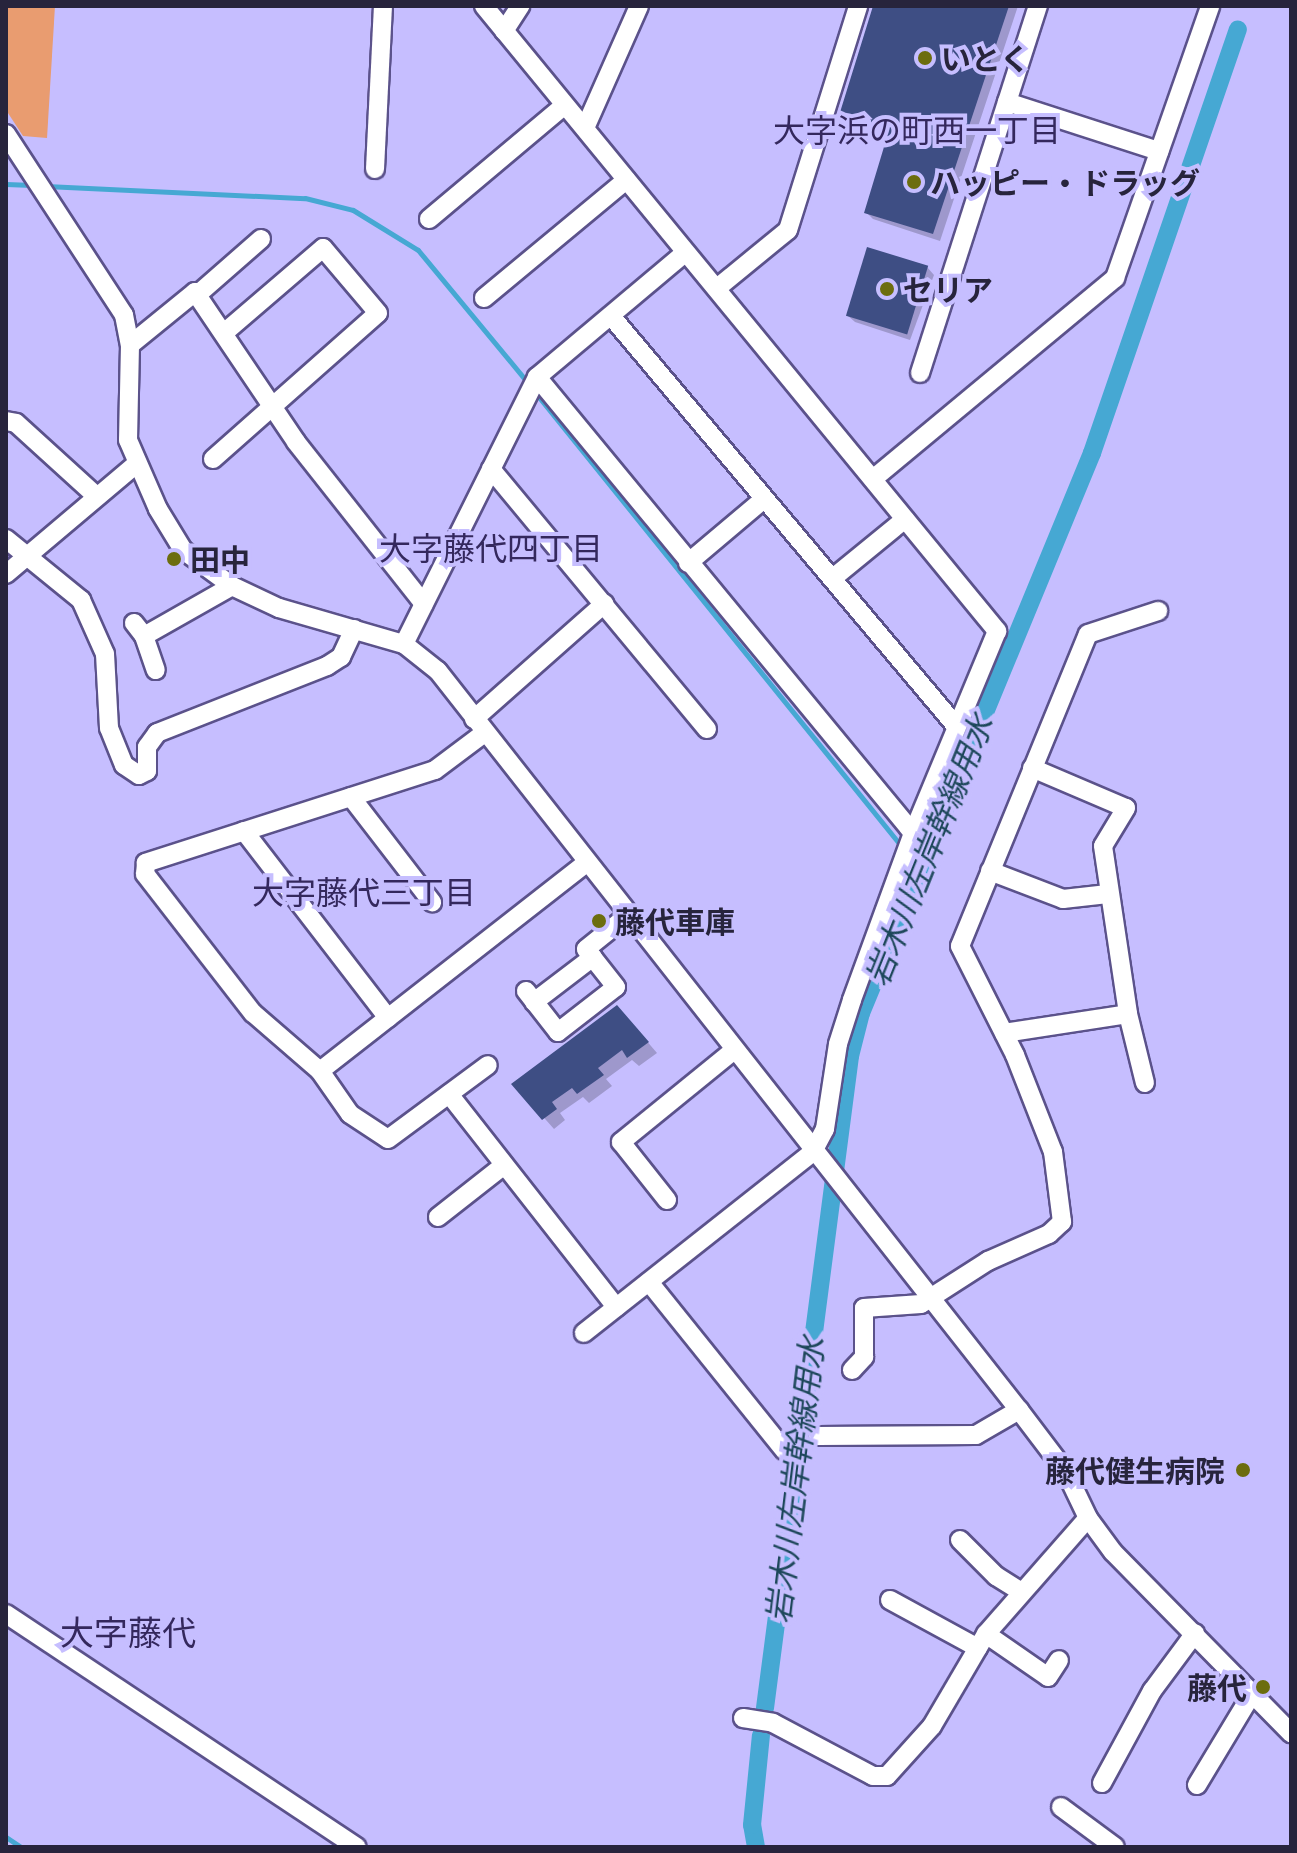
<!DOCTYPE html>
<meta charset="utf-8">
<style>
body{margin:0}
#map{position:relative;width:1297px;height:1853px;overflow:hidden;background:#c6beff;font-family:"Exo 2","Noto Sans JP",sans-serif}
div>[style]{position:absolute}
.green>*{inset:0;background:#e99c70}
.shadow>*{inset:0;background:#0003}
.stream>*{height:5px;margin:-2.5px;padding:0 2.5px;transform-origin:2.5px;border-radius:2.5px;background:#46a8d3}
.canal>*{height:18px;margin:-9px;padding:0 9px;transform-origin:9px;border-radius:9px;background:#46a8d3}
.building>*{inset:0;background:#3e4e84;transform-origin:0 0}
.roads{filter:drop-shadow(2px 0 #5b528b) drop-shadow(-2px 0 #5b528b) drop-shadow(0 2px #5b528b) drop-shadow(0 -2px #5b528b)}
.minor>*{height:18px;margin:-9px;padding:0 9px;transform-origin:9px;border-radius:9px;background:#fff}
.dots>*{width:22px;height:22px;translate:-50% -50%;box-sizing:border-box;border:4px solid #c6beff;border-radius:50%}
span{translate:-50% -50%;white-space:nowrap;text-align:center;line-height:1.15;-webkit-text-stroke:8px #c6beff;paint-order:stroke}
.poi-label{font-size:30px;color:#27243c;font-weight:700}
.left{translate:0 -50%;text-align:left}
.right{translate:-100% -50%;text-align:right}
.neighbourhood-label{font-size:32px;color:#34285d}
.water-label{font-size:32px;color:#1d475a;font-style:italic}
.quarter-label{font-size:34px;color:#34285d}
.frame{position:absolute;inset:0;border:8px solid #27243c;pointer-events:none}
</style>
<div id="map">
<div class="green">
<i style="clip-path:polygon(6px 6px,55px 6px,47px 138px,23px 136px,6px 110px)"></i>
</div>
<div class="shadow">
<i style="clip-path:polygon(875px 6px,1018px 6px,940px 241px,873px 219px,866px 212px,888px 142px,847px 129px,839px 122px)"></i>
<i style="clip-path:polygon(927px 267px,934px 275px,910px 340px,855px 322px,847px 315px)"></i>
<i style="clip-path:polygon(627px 1018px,657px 1053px,639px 1066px,632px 1060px,606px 1079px,612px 1086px,589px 1103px,583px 1097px,560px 1113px,565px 1120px,554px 1129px,514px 1084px)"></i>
</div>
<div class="stream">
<i style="left:6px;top:184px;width:26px;rotate:2deg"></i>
<i style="left:46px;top:186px;width:259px;rotate:2.7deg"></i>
<i style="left:305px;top:198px;width:49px;rotate:14deg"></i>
<i style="left:353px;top:210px;width:76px;rotate:31.6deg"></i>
<i style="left:418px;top:250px;width:173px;rotate:50.4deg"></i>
<i style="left:534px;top:391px;width:586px;rotate:51.1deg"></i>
<i style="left:6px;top:1837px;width:18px;rotate:34deg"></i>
</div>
<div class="canal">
<i style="left:765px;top:1708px;width:658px;rotate:-82.57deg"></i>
<i style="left:850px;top:1056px;width:44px;rotate:-75.7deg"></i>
<i style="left:861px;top:1013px;width:606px;rotate:-67.58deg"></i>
<i style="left:1092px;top:453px;width:448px;rotate:-71deg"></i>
<i style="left:756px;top:1847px;width:22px;rotate:-100deg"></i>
<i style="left:752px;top:1825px;width:90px;rotate:-84.3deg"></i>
</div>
<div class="building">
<i style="clip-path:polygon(873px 6px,1009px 6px,933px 234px,864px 213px,887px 137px,837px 122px)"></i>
<i style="left:867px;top:247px;width:64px;height:72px;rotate:17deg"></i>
<i style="clip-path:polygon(617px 1005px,649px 1042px,627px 1058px,622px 1050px,598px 1068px,604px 1075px,577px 1094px,572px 1088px,552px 1102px,557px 1109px,542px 1120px,511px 1084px)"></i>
</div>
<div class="roads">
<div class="minor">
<i style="left:484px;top:6px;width:809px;rotate:50.62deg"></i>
<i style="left:997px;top:631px;width:219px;rotate:112.6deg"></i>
<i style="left:913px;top:833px;width:178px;rotate:110.1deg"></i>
<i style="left:852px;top:1000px;width:46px;rotate:107.7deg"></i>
<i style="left:838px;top:1044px;width:86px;rotate:98.7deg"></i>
<i style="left:825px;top:1129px;width:26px;rotate:118deg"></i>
<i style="left:813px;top:1152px;width:292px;rotate:141.7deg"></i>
<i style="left:504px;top:31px;width:30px;rotate:-57deg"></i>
<i style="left:1007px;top:102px;width:160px;rotate:17.9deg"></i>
<i style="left:585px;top:128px;width:133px;rotate:-66.1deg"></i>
<i style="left:6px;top:134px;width:216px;rotate:56.9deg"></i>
<i style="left:124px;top:315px;width:31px;rotate:79deg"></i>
<i style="left:130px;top:345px;width:95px;rotate:91.2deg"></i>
<i style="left:128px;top:440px;width:75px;rotate:66.5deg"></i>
<i style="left:158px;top:509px;width:48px;rotate:58.6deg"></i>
<i style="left:183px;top:550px;width:61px;rotate:36.3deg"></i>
<i style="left:232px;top:586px;width:52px;rotate:25.1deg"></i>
<i style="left:279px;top:608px;width:130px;rotate:16.1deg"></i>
<i style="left:404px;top:644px;width:43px;rotate:38.5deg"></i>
<i style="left:438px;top:671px;width:940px;rotate:51.83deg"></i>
<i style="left:1019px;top:1410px;width:78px;rotate:52.8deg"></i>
<i style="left:1066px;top:1472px;width:51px;rotate:64.4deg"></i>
<i style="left:1088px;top:1518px;width:42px;rotate:53.7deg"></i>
<i style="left:1113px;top:1552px;width:254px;rotate:45.5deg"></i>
<i style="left:375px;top:169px;width:163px;rotate:-87.2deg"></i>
<i style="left:429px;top:219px;width:177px;rotate:-40deg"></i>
<i style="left:722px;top:284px;width:85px;rotate:-39.3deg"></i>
<i style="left:788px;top:230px;width:235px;rotate:-72.6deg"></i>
<i style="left:197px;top:295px;width:85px;rotate:-41.2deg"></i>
<i style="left:484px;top:298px;width:185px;rotate:-39.7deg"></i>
<i style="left:611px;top:316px;width:536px;rotate:49.92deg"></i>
<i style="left:130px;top:345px;width:84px;rotate:-39.2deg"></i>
<i style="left:195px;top:292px;width:181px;rotate:56deg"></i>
<i style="left:296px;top:442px;width:206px;rotate:51.7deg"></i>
<i style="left:920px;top:373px;width:386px;rotate:-72.2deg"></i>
<i style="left:537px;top:377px;width:591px;rotate:50.49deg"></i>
<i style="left:6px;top:421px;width:10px;rotate:11deg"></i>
<i style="left:16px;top:423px;width:107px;rotate:42.3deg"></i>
<i style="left:213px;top:459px;width:220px;rotate:-41.5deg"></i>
<i style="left:378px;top:313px;width:85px;rotate:-130.2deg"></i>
<i style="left:323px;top:248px;width:128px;rotate:139.4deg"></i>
<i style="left:491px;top:469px;width:338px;rotate:50.3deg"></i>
<i style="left:873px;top:479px;width:315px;rotate:-39.7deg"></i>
<i style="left:1115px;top:278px;width:288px;rotate:-70.7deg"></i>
<i style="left:6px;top:539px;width:97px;rotate:39.1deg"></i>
<i style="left:81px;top:600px;width:59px;rotate:66deg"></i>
<i style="left:105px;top:654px;width:74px;rotate:86.9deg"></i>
<i style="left:109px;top:728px;width:40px;rotate:68deg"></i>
<i style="left:124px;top:765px;width:18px;rotate:34deg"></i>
<i style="left:139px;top:775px;width:9px;rotate:-27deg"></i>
<i style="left:147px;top:771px;width:24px;rotate:-90deg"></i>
<i style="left:147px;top:747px;width:17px;rotate:-54deg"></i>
<i style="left:157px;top:733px;width:183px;rotate:-21.5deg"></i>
<i style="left:327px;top:666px;width:17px;rotate:-33deg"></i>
<i style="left:341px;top:657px;width:31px;rotate:-65deg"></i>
<i style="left:688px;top:563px;width:99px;rotate:-40.1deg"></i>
<i style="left:6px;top:574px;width:170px;rotate:-40.2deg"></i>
<i style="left:833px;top:578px;width:93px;rotate:-39.3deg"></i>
<i style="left:134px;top:623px;width:16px;rotate:52deg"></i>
<i style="left:144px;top:636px;width:101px;rotate:-29.6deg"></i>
<i style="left:144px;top:636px;width:36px;rotate:71deg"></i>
<i style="left:404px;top:644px;width:298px;rotate:-63.5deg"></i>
<i style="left:537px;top:377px;width:193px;rotate:-40deg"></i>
<i style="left:474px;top:719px;width:174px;rotate:-41.5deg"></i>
<i style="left:483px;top:734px;width:60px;rotate:143.1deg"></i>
<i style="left:435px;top:770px;width:304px;rotate:162.2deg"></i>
<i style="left:146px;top:863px;width:11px;rotate:95deg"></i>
<i style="left:145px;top:874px;width:176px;rotate:52.2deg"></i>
<i style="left:253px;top:1013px;width:89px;rotate:40.9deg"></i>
<i style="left:320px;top:1071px;width:52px;rotate:55.1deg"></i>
<i style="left:350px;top:1114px;width:45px;rotate:33.3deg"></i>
<i style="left:388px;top:1139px;width:124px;rotate:-36.5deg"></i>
<i style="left:1032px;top:768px;width:102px;rotate:23.1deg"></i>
<i style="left:1126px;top:808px;width:44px;rotate:121.2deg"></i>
<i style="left:1103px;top:846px;width:170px;rotate:81.5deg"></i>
<i style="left:1128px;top:1014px;width:71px;rotate:76.2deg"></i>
<i style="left:351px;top:797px;width:133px;rotate:52.4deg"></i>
<i style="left:244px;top:831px;width:236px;rotate:52.4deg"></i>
<i style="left:990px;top:871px;width:78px;rotate:21deg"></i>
<i style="left:1063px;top:899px;width:45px;rotate:-6.3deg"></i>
<i style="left:526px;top:991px;width:52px;rotate:52deg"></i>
<i style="left:558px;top:1032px;width:73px;rotate:-37.8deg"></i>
<i style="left:616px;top:987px;width:48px;rotate:-128.3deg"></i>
<i style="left:586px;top:949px;width:53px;rotate:-38.8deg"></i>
<i style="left:534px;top:1002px;width:74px;rotate:-37.3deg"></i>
<i style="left:1004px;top:1033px;width:125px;rotate:-8.7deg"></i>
<i style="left:320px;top:1071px;width:338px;rotate:-38deg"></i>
<i style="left:449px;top:1094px;width:271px;rotate:51.9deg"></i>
<i style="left:667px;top:1200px;width:74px;rotate:-128.4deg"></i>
<i style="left:621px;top:1142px;width:144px;rotate:-39.1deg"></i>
<i style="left:438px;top:1217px;width:84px;rotate:-38.2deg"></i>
<i style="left:649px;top:1282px;width:216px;rotate:51.2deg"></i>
<i style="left:852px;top:1370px;width:18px;rotate:-47deg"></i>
<i style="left:864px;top:1357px;width:49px;rotate:-90deg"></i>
<i style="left:864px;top:1308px;width:57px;rotate:-4deg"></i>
<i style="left:921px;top:1304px;width:80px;rotate:-32.7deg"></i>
<i style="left:988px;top:1261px;width:67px;rotate:-23.9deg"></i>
<i style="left:1049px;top:1234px;width:18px;rotate:-43deg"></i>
<i style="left:1062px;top:1222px;width:71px;rotate:-97.3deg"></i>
<i style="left:1053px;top:1152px;width:104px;rotate:-111.4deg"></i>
<i style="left:1015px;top:1055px;width:122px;rotate:-116.8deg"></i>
<i style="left:960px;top:946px;width:337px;rotate:-67.7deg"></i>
<i style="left:1088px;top:634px;width:74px;rotate:-18.2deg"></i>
<i style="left:818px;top:1436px;width:158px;rotate:-0.4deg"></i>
<i style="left:976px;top:1435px;width:50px;rotate:-30.2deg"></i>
<i style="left:960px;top:1540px;width:51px;rotate:45deg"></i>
<i style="left:996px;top:1576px;width:28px;rotate:32deg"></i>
<i style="left:890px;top:1600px;width:100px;rotate:28.6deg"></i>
<i style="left:6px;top:1614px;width:421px;rotate:33.6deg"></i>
<i style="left:986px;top:1634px;width:75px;rotate:34.7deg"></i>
<i style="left:1048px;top:1677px;width:20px;rotate:-57deg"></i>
<i style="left:743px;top:1718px;width:30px;rotate:9deg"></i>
<i style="left:773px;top:1723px;width:113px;rotate:27.9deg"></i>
<i style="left:873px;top:1776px;width:14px"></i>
<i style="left:887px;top:1776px;width:67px;rotate:-48deg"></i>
<i style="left:932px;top:1726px;width:107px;rotate:-59.6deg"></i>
<i style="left:986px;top:1634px;width:154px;rotate:-48.7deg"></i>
<i style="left:1102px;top:1783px;width:105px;rotate:-61.5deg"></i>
<i style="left:1152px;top:1691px;width:72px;rotate:-53.4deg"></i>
<i style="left:1197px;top:1785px;width:109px;rotate:-58.9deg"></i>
<i style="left:1061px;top:1807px;width:67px;rotate:36.5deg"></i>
</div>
</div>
<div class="dots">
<i style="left:925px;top:58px;background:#6c6d0e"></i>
<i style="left:914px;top:182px;background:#6c6d0e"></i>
<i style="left:887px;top:289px;background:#6c6d0e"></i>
<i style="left:174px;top:559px;background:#6c6d0e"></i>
<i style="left:599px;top:921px;background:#6c6d0e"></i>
<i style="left:1243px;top:1470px;background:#6c6d0e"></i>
<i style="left:1263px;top:1687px;background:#6c6d0e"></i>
</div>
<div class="poi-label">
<span class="left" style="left:941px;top:58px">いとく</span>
<span class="left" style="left:930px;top:182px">ハッピー・ドラッグ</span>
<span class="left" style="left:903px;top:289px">セリア</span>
<span class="left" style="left:190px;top:559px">田中</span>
<span class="left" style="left:615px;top:921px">藤代車庫</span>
<span class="right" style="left:1225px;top:1470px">藤代健生病院</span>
<span class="right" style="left:1247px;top:1687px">藤代</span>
</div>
<div class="neighbourhood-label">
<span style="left:917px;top:129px">大字浜の町西一丁目</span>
<span style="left:491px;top:547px">大字藤代四丁目</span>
<span style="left:364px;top:891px">大字藤代三丁目</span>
</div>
<div class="water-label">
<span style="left:928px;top:850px;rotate:-68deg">岩木川左岸幹線用水</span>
<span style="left:794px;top:1480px;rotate:-83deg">岩木川左岸幹線用水</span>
</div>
<div class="quarter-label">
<span style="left:128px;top:1632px">大字藤代</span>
</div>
<div class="frame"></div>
</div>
